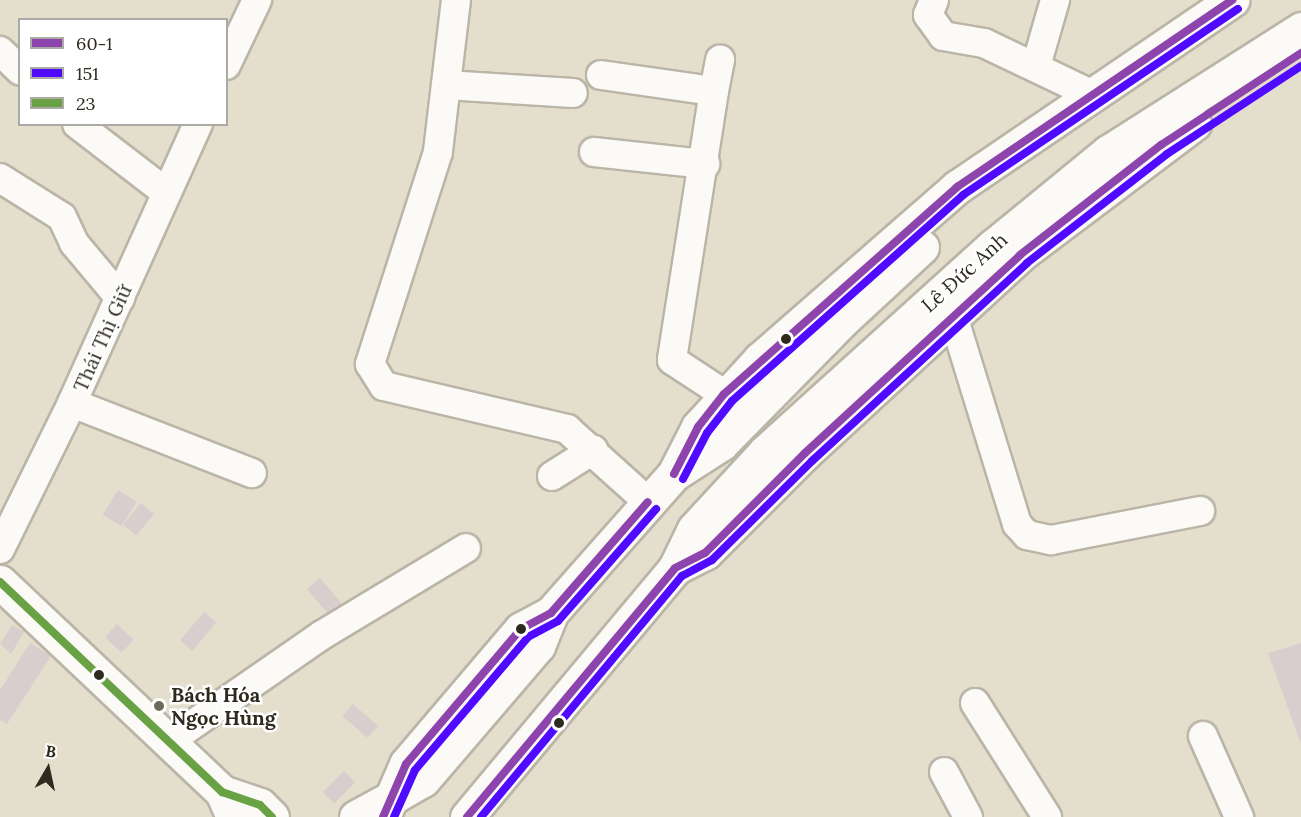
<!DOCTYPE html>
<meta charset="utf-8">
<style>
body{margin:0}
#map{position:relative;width:1301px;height:817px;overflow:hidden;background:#e4decc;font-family:Lora,serif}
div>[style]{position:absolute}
.building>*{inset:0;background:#d9cece;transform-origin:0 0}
.roads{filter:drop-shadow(2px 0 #bab5a7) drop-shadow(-2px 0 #bab5a7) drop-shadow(0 2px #bab5a7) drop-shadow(0 -2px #bab5a7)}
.minor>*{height:28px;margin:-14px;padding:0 14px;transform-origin:14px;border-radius:14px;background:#fbfaf7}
.major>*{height:33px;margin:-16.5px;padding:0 16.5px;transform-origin:16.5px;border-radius:16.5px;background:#fbfaf7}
.highway>*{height:33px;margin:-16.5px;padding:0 16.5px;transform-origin:16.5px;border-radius:16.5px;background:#fbfaf7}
.bus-1>*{height:8px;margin:-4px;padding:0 4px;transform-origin:4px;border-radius:4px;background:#8e44ad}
.bus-2>*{height:8px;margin:-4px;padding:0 4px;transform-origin:4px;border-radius:4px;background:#4f0aff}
.bus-3>*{height:8px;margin:-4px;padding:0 4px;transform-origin:4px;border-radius:4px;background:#68a244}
.dots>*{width:16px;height:16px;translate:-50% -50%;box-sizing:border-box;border:3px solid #fff;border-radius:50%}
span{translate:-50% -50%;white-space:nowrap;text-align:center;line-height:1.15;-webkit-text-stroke:5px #fff;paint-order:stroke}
.street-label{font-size:20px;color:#2e2a1e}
.poi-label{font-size:20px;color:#2e2a1e;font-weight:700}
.left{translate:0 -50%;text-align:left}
.legend{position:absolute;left:18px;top:18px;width:210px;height:108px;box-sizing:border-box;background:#fff;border:2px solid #abaaa5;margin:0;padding:8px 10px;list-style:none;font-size:18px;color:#2e2a1e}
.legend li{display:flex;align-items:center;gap:12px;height:30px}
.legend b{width:30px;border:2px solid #abaaa5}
.north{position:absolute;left:18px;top:739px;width:60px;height:60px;-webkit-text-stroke:4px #fff;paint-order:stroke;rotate:9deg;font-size:16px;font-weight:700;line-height:24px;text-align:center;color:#2e2a1e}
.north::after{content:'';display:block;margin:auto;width:21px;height:27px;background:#2e2a1e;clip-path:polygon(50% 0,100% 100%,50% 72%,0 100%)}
</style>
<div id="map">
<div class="building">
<i style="left:118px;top:490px;width:22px;height:29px;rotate:32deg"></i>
<i style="left:141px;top:503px;width:17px;height:28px;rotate:40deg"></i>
<i style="left:320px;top:578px;width:38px;height:17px;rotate:50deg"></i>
<i style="left:204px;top:612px;width:16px;height:37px;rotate:40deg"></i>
<i style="left:117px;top:624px;width:23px;height:18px;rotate:43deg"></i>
<i style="clip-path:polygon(12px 625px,24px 632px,11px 654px,0 644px)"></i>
<i style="clip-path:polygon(30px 643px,51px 656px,7px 724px,0 720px,0 690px)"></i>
<i style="clip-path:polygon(1301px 643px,1301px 744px,1268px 653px)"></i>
<i style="left:353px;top:704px;width:33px;height:16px;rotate:41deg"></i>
<i style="left:344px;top:771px;width:16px;height:30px;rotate:45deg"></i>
</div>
<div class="roads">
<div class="minor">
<i style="left:456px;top:0;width:153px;rotate:96.8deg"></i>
<i style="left:438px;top:152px;width:223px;rotate:107.8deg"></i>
<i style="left:370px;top:364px;width:26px;rotate:58deg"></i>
<i style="left:384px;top:386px;width:188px;rotate:13.2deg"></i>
<i style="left:567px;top:429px;width:109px;rotate:42deg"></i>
<i style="left:934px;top:0;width:16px;rotate:112deg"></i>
<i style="left:928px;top:15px;width:26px;rotate:54deg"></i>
<i style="left:943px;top:36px;width:42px;rotate:9.7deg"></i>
<i style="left:984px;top:43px;width:121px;rotate:25.5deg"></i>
<i style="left:0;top:51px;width:28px;rotate:44deg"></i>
<i style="left:226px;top:65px;width:72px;rotate:-64.5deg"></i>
<i style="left:1036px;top:66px;width:69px;rotate:-73.9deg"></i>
<i style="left:601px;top:75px;width:114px;rotate:8.1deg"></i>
<i style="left:714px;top:91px;width:272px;rotate:98.9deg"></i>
<i style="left:672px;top:360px;width:62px;rotate:33.2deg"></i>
<i style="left:446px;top:85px;width:127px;rotate:3.6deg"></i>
<i style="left:714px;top:91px;width:32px;rotate:-79deg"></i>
<i style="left:77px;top:124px;width:113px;rotate:37.5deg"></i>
<i style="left:594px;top:152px;width:112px;rotate:6.2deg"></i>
<i style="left:0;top:178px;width:73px;rotate:32.2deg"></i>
<i style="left:62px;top:217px;width:29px;rotate:65deg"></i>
<i style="left:74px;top:243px;width:72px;rotate:50.1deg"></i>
<i style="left:953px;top:316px;width:218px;rotate:72.9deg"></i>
<i style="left:1017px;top:524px;width:15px;rotate:48deg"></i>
<i style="left:1027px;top:535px;width:25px;rotate:12deg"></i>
<i style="left:1051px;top:540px;width:152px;rotate:-11deg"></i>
<i style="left:72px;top:403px;width:193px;rotate:21.3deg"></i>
<i style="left:552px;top:476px;width:49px;rotate:-32.4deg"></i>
<i style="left:0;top:549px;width:163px;rotate:-63.7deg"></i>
<i style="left:72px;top:403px;width:306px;rotate:-65.7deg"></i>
<i style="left:975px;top:703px;width:135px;rotate:57.7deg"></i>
<i style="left:1203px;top:736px;width:89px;rotate:66deg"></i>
<i style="left:169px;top:741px;width:186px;rotate:-34.7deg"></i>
<i style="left:322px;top:635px;width:168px;rotate:-31.1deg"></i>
<i style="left:944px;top:772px;width:51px;rotate:61.9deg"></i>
</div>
<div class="major">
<i style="left:0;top:582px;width:306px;rotate:43.4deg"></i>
<i style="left:222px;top:792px;width:27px;rotate:66deg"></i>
<i style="left:222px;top:792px;width:40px;rotate:18.9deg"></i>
<i style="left:260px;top:805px;width:17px;rotate:45deg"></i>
<i style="left:356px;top:817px;width:44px;rotate:-28.3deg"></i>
</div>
<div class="highway">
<i style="left:676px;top:473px;width:54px;rotate:-32.8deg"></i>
<i style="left:721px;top:444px;width:173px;rotate:-45.5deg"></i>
<i style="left:842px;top:321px;width:109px;rotate:-42.8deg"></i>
<i style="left:675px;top:568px;width:34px;rotate:-27deg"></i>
<i style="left:705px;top:553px;width:141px;rotate:-45deg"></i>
<i style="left:805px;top:453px;width:292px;rotate:-42.6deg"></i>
<i style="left:1020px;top:255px;width:218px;rotate:-37deg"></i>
<i style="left:395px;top:796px;width:32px;rotate:-30deg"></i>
<i style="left:423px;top:780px;width:177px;rotate:-49.4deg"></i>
<i style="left:538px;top:646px;width:35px;rotate:-68deg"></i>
<i style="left:551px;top:613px;width:186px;rotate:-48.5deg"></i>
<i style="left:674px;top:474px;width:53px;rotate:-62.9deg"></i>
<i style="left:698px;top:427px;width:92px;rotate:-47.6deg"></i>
<i style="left:760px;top:359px;width:262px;rotate:-41.1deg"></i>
<i style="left:957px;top:187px;width:333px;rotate:-34.2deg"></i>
<i style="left:383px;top:817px;width:58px;rotate:-66.5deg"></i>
<i style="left:406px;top:764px;width:177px;rotate:-49.6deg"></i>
<i style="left:521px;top:629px;width:34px;rotate:-28deg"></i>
<i style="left:467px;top:817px;width:324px;rotate:-50.1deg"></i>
<i style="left:675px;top:568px;width:43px;rotate:-64deg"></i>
<i style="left:694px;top:529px;width:105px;rotate:-47.3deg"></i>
<i style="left:765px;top:452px;width:307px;rotate:-42.1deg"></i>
<i style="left:993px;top:246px;width:149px;rotate:-39.3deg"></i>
<i style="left:1108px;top:152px;width:229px;rotate:-32.5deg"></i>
</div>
</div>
<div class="bus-1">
<i style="left:674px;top:474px;width:53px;rotate:-62.9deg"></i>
<i style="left:698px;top:427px;width:42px;rotate:-51.8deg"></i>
<i style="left:724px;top:394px;width:312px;rotate:-41.6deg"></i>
<i style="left:957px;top:187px;width:333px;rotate:-34.2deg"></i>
<i style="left:383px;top:817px;width:58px;rotate:-66.5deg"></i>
<i style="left:406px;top:764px;width:177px;rotate:-49.6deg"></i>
<i style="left:521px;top:629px;width:34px;rotate:-28deg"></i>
<i style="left:551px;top:613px;width:147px;rotate:-48.9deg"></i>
<i style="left:467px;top:817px;width:324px;rotate:-50.1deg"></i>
<i style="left:675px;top:568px;width:34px;rotate:-27deg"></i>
<i style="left:705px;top:553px;width:141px;rotate:-45deg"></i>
<i style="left:805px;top:453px;width:292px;rotate:-42.6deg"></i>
<i style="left:1020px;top:255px;width:179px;rotate:-38deg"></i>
<i style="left:1161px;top:145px;width:168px;rotate:-33.3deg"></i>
</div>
<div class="bus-2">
<i style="left:683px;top:479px;width:52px;rotate:-62.4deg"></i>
<i style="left:707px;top:433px;width:41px;rotate:-52deg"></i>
<i style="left:732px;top:401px;width:310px;rotate:-41.7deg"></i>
<i style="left:963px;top:195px;width:332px;rotate:-34.1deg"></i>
<i style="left:394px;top:817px;width:51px;rotate:-65.9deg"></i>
<i style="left:415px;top:770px;width:175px;rotate:-49.6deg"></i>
<i style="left:528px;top:637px;width:34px;rotate:-28deg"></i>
<i style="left:558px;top:621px;width:149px;rotate:-48.8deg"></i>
<i style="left:481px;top:817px;width:314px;rotate:-50.2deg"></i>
<i style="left:682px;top:576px;width:34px;rotate:-28deg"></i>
<i style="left:712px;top:560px;width:141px;rotate:-44.7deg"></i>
<i style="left:812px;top:461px;width:292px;rotate:-42.6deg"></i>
<i style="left:1027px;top:263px;width:177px;rotate:-37.9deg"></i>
<i style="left:1167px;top:154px;width:160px;rotate:-33.3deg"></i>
</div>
<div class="bus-3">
<i style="left:0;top:582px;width:306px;rotate:43.4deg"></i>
<i style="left:222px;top:792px;width:40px;rotate:18.9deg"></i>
<i style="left:260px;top:805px;width:17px;rotate:45deg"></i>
</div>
<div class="dots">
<i style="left:786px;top:339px;background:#2e2a1e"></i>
<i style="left:521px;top:629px;background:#2e2a1e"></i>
<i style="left:99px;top:675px;background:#2e2a1e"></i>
<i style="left:159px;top:706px;background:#6e695b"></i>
<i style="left:559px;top:723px;background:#2e2a1e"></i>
</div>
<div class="street-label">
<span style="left:964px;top:272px;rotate:-42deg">Lê Đức Anh</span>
<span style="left:102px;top:338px;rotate:-66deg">Thái Thị Giữ</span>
</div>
<div class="poi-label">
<span class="left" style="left:171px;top:706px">Bách Hóa<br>Ngọc Hùng</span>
</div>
<ul class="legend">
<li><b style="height:8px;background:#8e44ad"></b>60-1</li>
<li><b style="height:8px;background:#4f0aff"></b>151</li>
<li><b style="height:8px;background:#68a244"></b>23</li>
</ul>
<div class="north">B</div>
</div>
